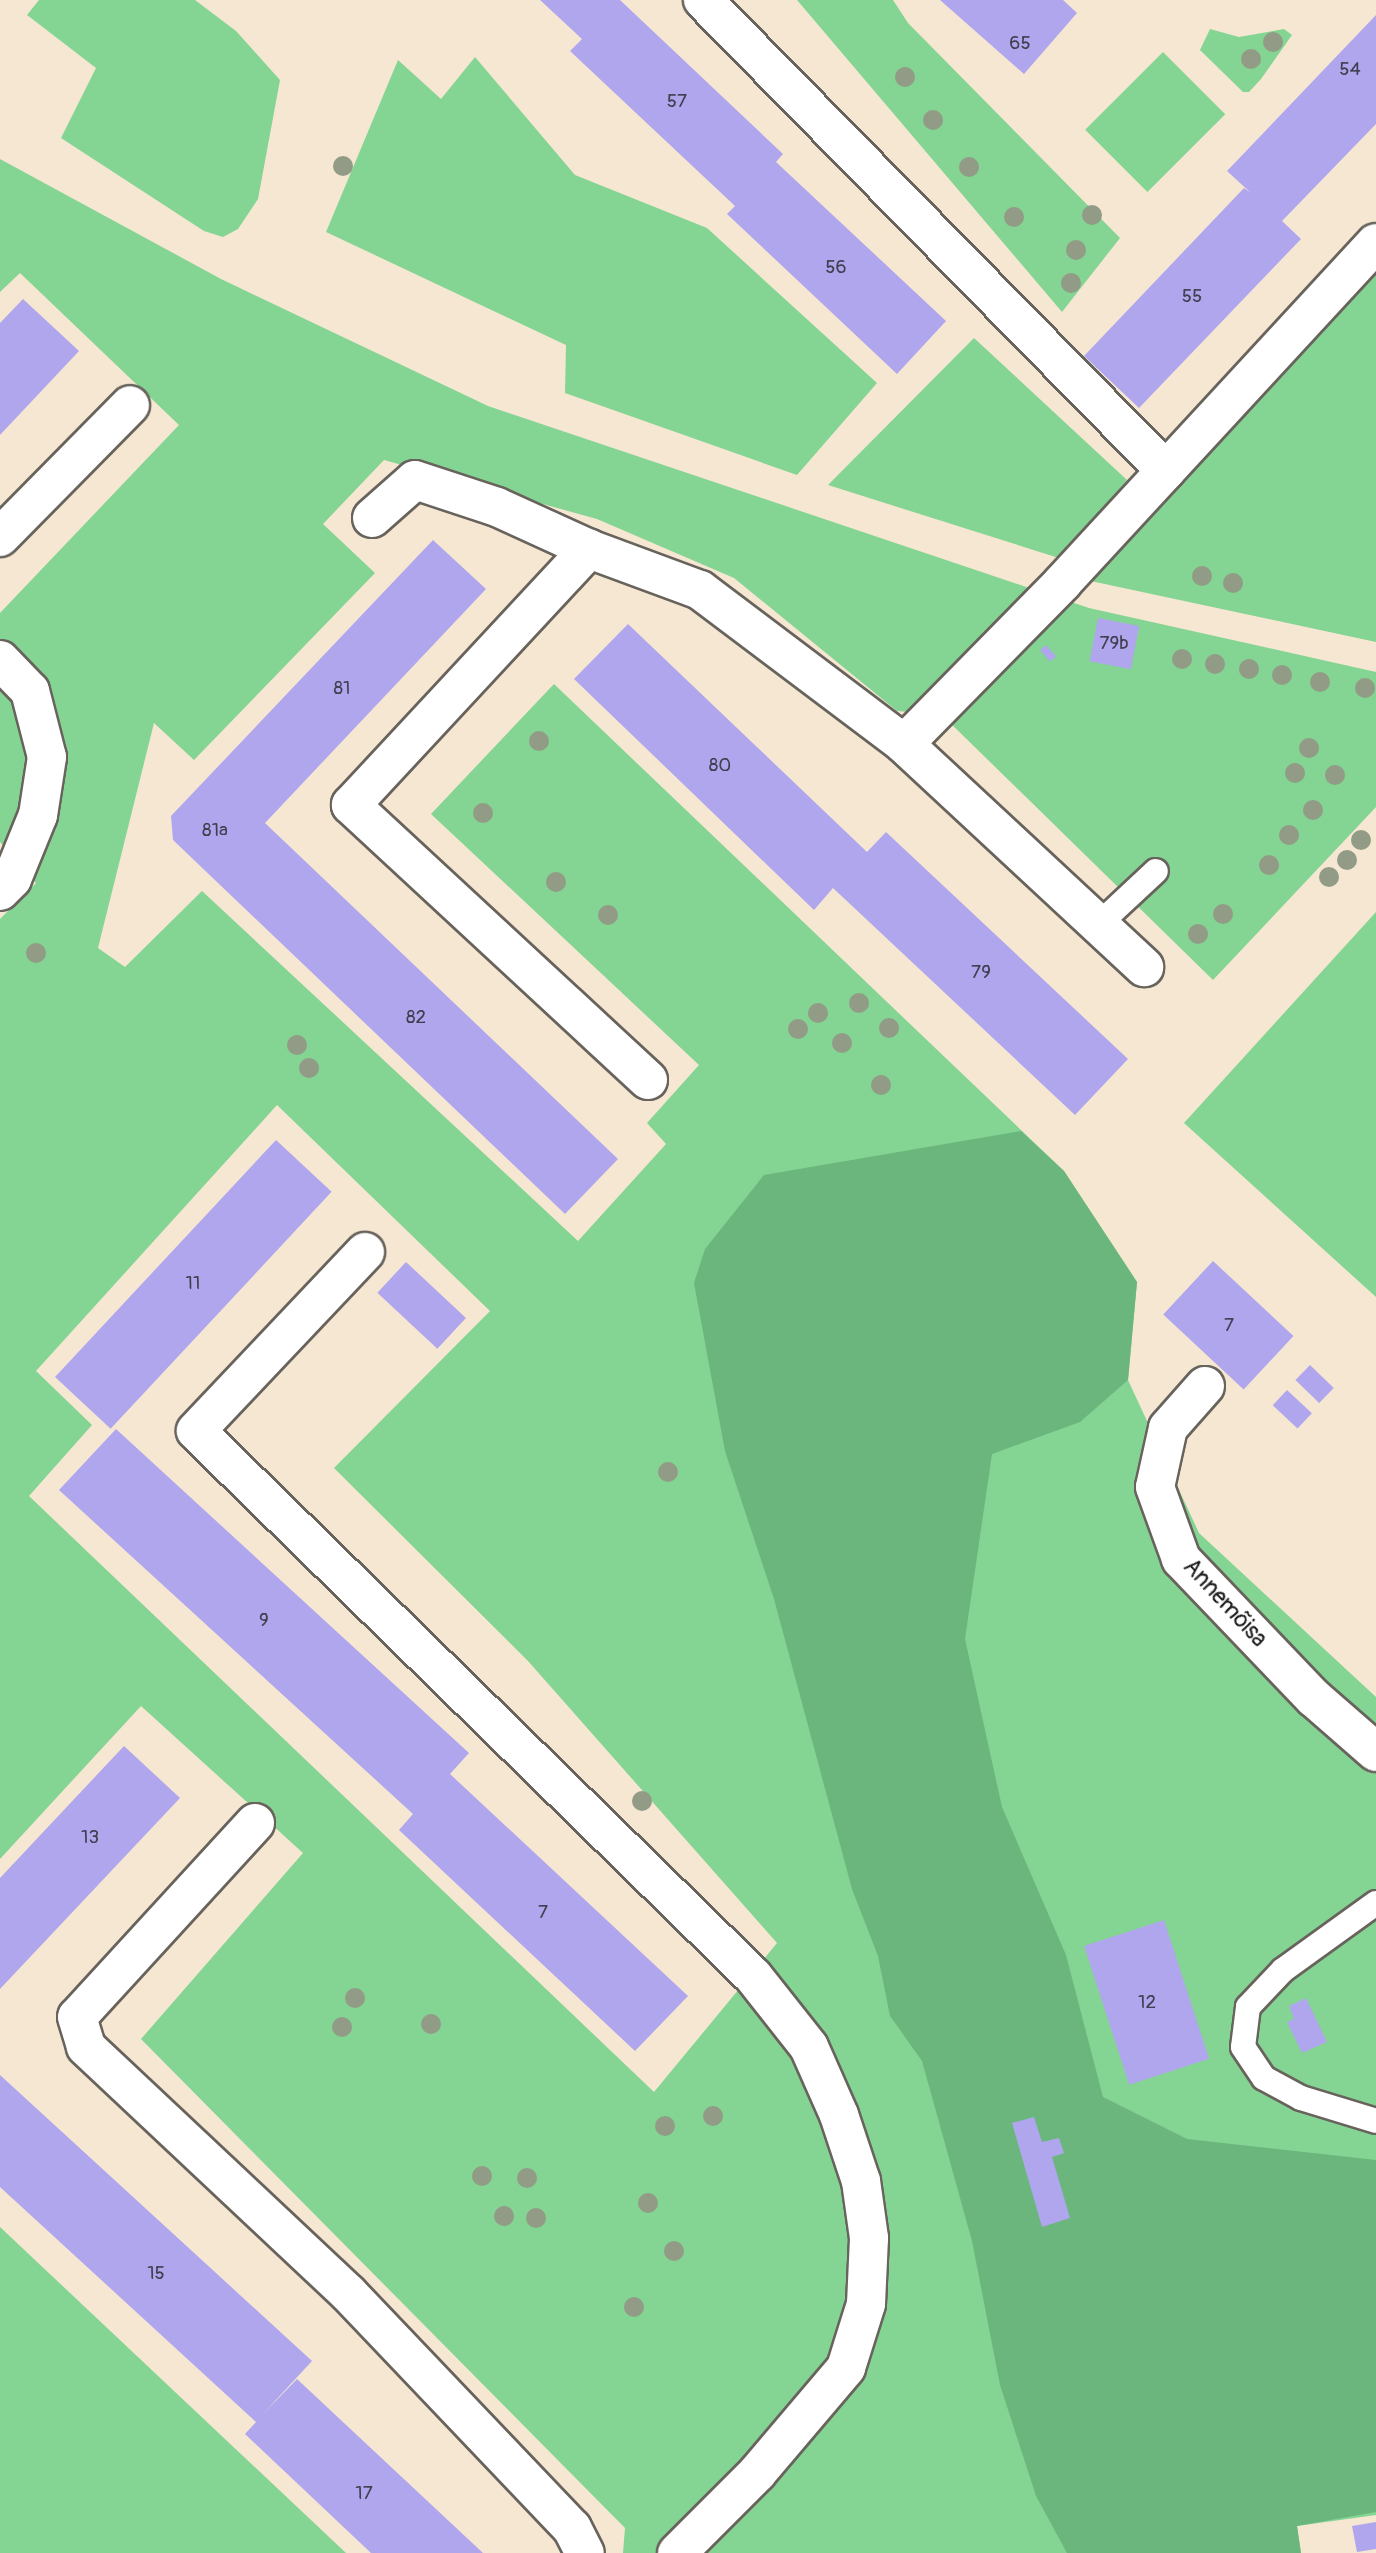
<!DOCTYPE html>
<meta charset="utf-8">
<style>
body{margin:0}
#map{position:relative;width:1376px;height:2553px;overflow:hidden;background:#f6e7d2;font-family:Pangolin,sans-serif}
div>[style]{position:absolute}
.green>*{inset:0;background:#84d493;transform-origin:0 0}
.forest>*{inset:0;background:#6bb67d}
.building>*{inset:0;background:#b0a6ed;transform-origin:0 0}
.roads{filter:drop-shadow(2px 0 #68635c) drop-shadow(-2px 0 #68635c) drop-shadow(0 2px #68635c) drop-shadow(0 -2px #68635c)}
.service>*{height:24px;margin:-12px;padding:0 12px;transform-origin:12px;border-radius:12px;background:#fff}
.minor>*{height:38px;margin:-19px;padding:0 19px;transform-origin:19px;border-radius:19px;background:#fff}
.trees>*{width:20px;height:20px;margin:-10px;border-radius:50%;background:#929b85}
span{translate:-50% -50%;white-space:nowrap;text-align:center;line-height:1.15;-webkit-text-stroke:5px #fff;paint-order:stroke}
.number-label{font-size:19px;color:#413e50}
.number-label span{-webkit-text-stroke-width:0}
.street-label{font-size:23px;color:#1c1c1c}
</style>
<div id="map">
<div class="green">
<i style="clip-path:polygon(39px 0,195px 0,236px 31px,280px 80px,258px 199px,238px 229px,223px 237px,204px 231px,61px 138px,96px 68px,27px 15px)"></i>
<i style="clip-path:polygon(797px 0,893px 0,908px 23px,1120px 238px,1062px 312px)"></i>
<i style="clip-path:polygon(1210px 29px,1239px 37px,1284px 29px,1292px 35px,1261px 79px,1249px 92px,1243px 92px,1200px 50px)"></i>
<i style="left:1163px;top:52px;width:88px;height:110px;rotate:45deg"></i>
<i style="clip-path:polygon(475px 57px,575px 175px,707px 228px,877px 383px,797px 475px,565px 393px,566px 345px,326px 232px,398px 60px,441px 99px)"></i>
<i style="clip-path:polygon(evenodd,0 159px,221px 279px,488px 406px,1089px 608px,1376px 672px,1376px 807px,1213px 980px,942px 715px,897px 711px,734px 578px,597px 519px,384px 460px,323px 524px,375px 573px,194px 760px,154px 723px,98px 948px,125px 967px,202px 891px,578px 1241px,666px 1144px,647px 1123px,699px 1065px,431px 814px,554px 684px,1064px 1171px,1137px 1282px,1128px 1380px,1199px 1533px,1376px 1697px,1376px 2515px,1297px 2526px,1301px 2553px,623px 2553px,625px 2528px,141px 2039px,303px 1853px,141px 1706px,0 1859px,0 919px,36px 883px,0 842px,0 613px,179px 425px,20px 273px,0 292px,0 159px,277px 1105px,490px 1311px,334px 1468px,528px 1661px,777px 1943px,654px 2092px,29px 1496px,92px 1425px,36px 1371px,277px 1105px)"></i>
<i style="clip-path:polygon(1376px 273px,1376px 642px,1086px 580px,1157px 505px)"></i>
<i style="clip-path:polygon(974px 338px,1127px 480px,1062px 559px,828px 485px)"></i>
<i style="clip-path:polygon(1376px 912px,1376px 1297px,1184px 1123px)"></i>
<i style="clip-path:polygon(0 2227px,346px 2553px,0 2553px)"></i>
</div>
<div class="forest">
<i style="clip-path:polygon(1021px 1131px,1064px 1171px,1137px 1282px,1128px 1380px,1080px 1422px,992px 1454px,965px 1639px,1002px 1807px,1066px 1955px,1103px 2097px,1187px 2139px,1376px 2160px,1376px 2512px,1297px 2526px,1301px 2553px,1067px 2553px,1036px 2496px,1000px 2385px,972px 2241px,922px 2061px,890px 2016px,878px 1956px,852px 1889px,774px 1599px,725px 1451px,694px 1283px,705px 1249px,764px 1175px)"></i>
</div>
<div class="building">
<i style="clip-path:polygon(540px 0,620px 0,783px 154px,776px 162px,946px 321px,897px 374px,727px 214px,735px 206px,570px 51px,582px 39px)"></i>
<i style="clip-path:polygon(940px 0,1063px 0,1077px 13px,1024px 74px)"></i>
<i style="clip-path:polygon(1376px 15px,1376px 124px,1282px 221px,1301px 239px,1139px 408px,1084px 356px,1244px 188px,1251px 193px,1227px 171px)"></i>
<i style="clip-path:polygon(23px 299px,79px 351px,0 435px,0 323px)"></i>
<i style="clip-path:polygon(433px 540px,486px 589px,265px 823px,618px 1159px,565px 1214px,173px 840px,171px 816px)"></i>
<i style="left:1098px;top:618px;width:42px;height:44px;rotate:11deg"></i>
<i style="clip-path:polygon(628px 624px,867px 852px,886px 832px,1128px 1059px,1075px 1115px,833px 888px,814px 910px,574px 679px)"></i>
<i style="left:1046px;top:645px;width:15px;height:8px;rotate:48deg"></i>
<i style="left:276px;top:1140px;width:76px;height:324px;rotate:43deg"></i>
<i style="left:1213px;top:1261px;width:110px;height:73px;rotate:43deg"></i>
<i style="left:406px;top:1262px;width:82px;height:42px;rotate:43deg"></i>
<i style="left:1310px;top:1365px;width:33px;height:21px;rotate:44deg"></i>
<i style="left:1287px;top:1390px;width:34px;height:21px;rotate:43deg"></i>
<i style="clip-path:polygon(116px 1429px,469px 1753px,450px 1774px,688px 1996px,635px 2051px,399px 1830px,413px 1814px,59px 1490px)"></i>
<i style="clip-path:polygon(124px 1746px,180px 1798px,0 1989px,0 1878px)"></i>
<i style="left:1164px;top:1920px;width:146px;height:84px;rotate:72deg"></i>
<i style="clip-path:polygon(1306px 1998px,1327px 2042px,1302px 2053px,1287px 2022px,1294px 2019px,1289px 2006px)"></i>
<i style="clip-path:polygon(0 2075px,312px 2361px,262px 2415px,297px 2379px,483px 2553px,371px 2553px,245px 2434px,256px 2422px,0 2187px)"></i>
<i style="clip-path:polygon(1034px 2117px,1042px 2142px,1059px 2138px,1064px 2153px,1052px 2157px,1070px 2218px,1042px 2227px,1012px 2123px)"></i>
<i style="clip-path:polygon(1376px 2522px,1376px 2549px,1357px 2552px,1352px 2526px)"></i>
</div>
<div class="roads">
<div class="service">
<i style="left:1098px;top:925px;width:79px;rotate:-43deg"></i>
<i style="left:1376px;top:1903px;width:115px;rotate:144.2deg"></i>
<i style="left:1283px;top:1970px;width:51px;rotate:133.4deg"></i>
<i style="left:1248px;top:2007px;width:40px;rotate:97.1deg"></i>
<i style="left:1243px;top:2047px;width:37px;rotate:56deg"></i>
<i style="left:1264px;top:2078px;width:42px;rotate:28.4deg"></i>
<i style="left:1301px;top:2098px;width:78px;rotate:17deg"></i>
</div>
<div class="minor">
<i style="left:703px;top:0;width:660px;rotate:45.49deg"></i>
<i style="left:372px;top:518px;width:57px;rotate:-41.5deg"></i>
<i style="left:415px;top:480px;width:86px;rotate:18.2deg"></i>
<i style="left:497px;top:507px;width:101px;rotate:24.5deg"></i>
<i style="left:0;top:537px;width:185px;rotate:-45.4deg"></i>
<i style="left:0;top:660px;width:43px;rotate:45.9deg"></i>
<i style="left:30px;top:691px;width:68px;rotate:75.6deg"></i>
<i style="left:47px;top:757px;width:59px;rotate:98.8deg"></i>
<i style="left:38px;top:815px;width:69px;rotate:112.1deg"></i>
<i style="left:12px;top:879px;width:17px;rotate:135deg"></i>
<i style="left:904px;top:744px;width:328px;rotate:42.9deg"></i>
<i style="left:648px;top:1080px;width:405px;rotate:-137.2deg"></i>
<i style="left:351px;top:805px;width:350px;rotate:-47.1deg"></i>
<i style="left:589px;top:549px;width:118px;rotate:20.3deg"></i>
<i style="left:700px;top:590px;width:256px;rotate:37deg"></i>
<i style="left:904px;top:744px;width:227px;rotate:-45.5deg"></i>
<i style="left:1063px;top:582px;width:461px;rotate:-47.3deg"></i>
<i style="left:365px;top:1252px;width:246px;rotate:133.4deg"></i>
<i style="left:196px;top:1431px;width:779px;rotate:44.38deg"></i>
<i style="left:753px;top:1976px;width:90px;rotate:51.7deg"></i>
<i style="left:809px;top:2047px;width:74px;rotate:66.2deg"></i>
<i style="left:839px;top:2115px;width:70px;rotate:71.6deg"></i>
<i style="left:861px;top:2181px;width:58px;rotate:82deg"></i>
<i style="left:869px;top:2238px;width:66px;rotate:92.6deg"></i>
<i style="left:866px;top:2304px;width:67px;rotate:107.4deg"></i>
<i style="left:846px;top:2368px;width:138px;rotate:130.3deg"></i>
<i style="left:757px;top:2473px;width:113px;rotate:135deg"></i>
<i style="left:1205px;top:1386px;width:56px;rotate:131.4deg"></i>
<i style="left:1168px;top:1428px;width:60px;rotate:102.4deg"></i>
<i style="left:1155px;top:1487px;width:77px;rotate:70.1deg"></i>
<i style="left:1181px;top:1559px;width:192px;rotate:46.3deg"></i>
<i style="left:1314px;top:1698px;width:82px;rotate:41.1deg"></i>
<i style="left:255px;top:1823px;width:263px;rotate:132.5deg"></i>
<i style="left:77px;top:2017px;width:31px;rotate:73deg"></i>
<i style="left:86px;top:2047px;width:359px;rotate:43.2deg"></i>
<i style="left:348px;top:2293px;width:325px;rotate:46.4deg"></i>
<i style="left:572px;top:2528px;width:28px;rotate:63deg"></i>
</div>
</div>
<div class="trees">
<i style="left:1273px;top:42px"></i>
<i style="left:1251px;top:59px"></i>
<i style="left:905px;top:77px"></i>
<i style="left:933px;top:120px"></i>
<i style="left:343px;top:166px"></i>
<i style="left:969px;top:167px"></i>
<i style="left:1092px;top:215px"></i>
<i style="left:1014px;top:217px"></i>
<i style="left:1076px;top:250px"></i>
<i style="left:1071px;top:283px"></i>
<i style="left:1202px;top:576px"></i>
<i style="left:1233px;top:583px"></i>
<i style="left:1182px;top:659px"></i>
<i style="left:1215px;top:664px"></i>
<i style="left:1249px;top:669px"></i>
<i style="left:1282px;top:675px"></i>
<i style="left:1320px;top:682px"></i>
<i style="left:1365px;top:688px"></i>
<i style="left:539px;top:741px"></i>
<i style="left:1309px;top:748px"></i>
<i style="left:1295px;top:773px"></i>
<i style="left:1335px;top:775px"></i>
<i style="left:1313px;top:810px"></i>
<i style="left:483px;top:813px"></i>
<i style="left:1289px;top:835px"></i>
<i style="left:1361px;top:840px"></i>
<i style="left:1347px;top:860px"></i>
<i style="left:1269px;top:865px"></i>
<i style="left:1329px;top:877px"></i>
<i style="left:556px;top:882px"></i>
<i style="left:1223px;top:914px"></i>
<i style="left:608px;top:915px"></i>
<i style="left:1198px;top:934px"></i>
<i style="left:36px;top:953px"></i>
<i style="left:859px;top:1003px"></i>
<i style="left:818px;top:1013px"></i>
<i style="left:889px;top:1028px"></i>
<i style="left:798px;top:1029px"></i>
<i style="left:842px;top:1043px"></i>
<i style="left:297px;top:1045px"></i>
<i style="left:309px;top:1068px"></i>
<i style="left:881px;top:1085px"></i>
<i style="left:668px;top:1472px"></i>
<i style="left:642px;top:1801px"></i>
<i style="left:355px;top:1998px"></i>
<i style="left:431px;top:2024px"></i>
<i style="left:342px;top:2027px"></i>
<i style="left:713px;top:2116px"></i>
<i style="left:665px;top:2126px"></i>
<i style="left:482px;top:2176px"></i>
<i style="left:527px;top:2178px"></i>
<i style="left:648px;top:2203px"></i>
<i style="left:504px;top:2216px"></i>
<i style="left:536px;top:2218px"></i>
<i style="left:674px;top:2251px"></i>
<i style="left:634px;top:2307px"></i>
</div>
<div class="number-label">
<span style="left:1020px;top:44px">65</span>
<span style="left:1350px;top:70px">54</span>
<span style="left:677px;top:102px">57</span>
<span style="left:836px;top:268px">56</span>
<span style="left:1192px;top:297px">55</span>
<span style="left:1114px;top:644px">79b</span>
<span style="left:342px;top:689px">81</span>
<span style="left:720px;top:766px">80</span>
<span style="left:215px;top:831px">81a</span>
<span style="left:981px;top:973px">79</span>
<span style="left:416px;top:1018px">82</span>
<span style="left:193px;top:1284px">11</span>
<span style="left:1229px;top:1326px">7</span>
<span style="left:264px;top:1621px">9</span>
<span style="left:90px;top:1838px">13</span>
<span style="left:543px;top:1913px">7</span>
<span style="left:1147px;top:2003px">12</span>
<span style="left:156px;top:2274px">15</span>
<span style="left:364px;top:2494px">17</span>
</div>
<div class="street-label">
<span style="left:1225px;top:1603px;rotate:47deg">Annemõisa</span>
</div>
</div>
